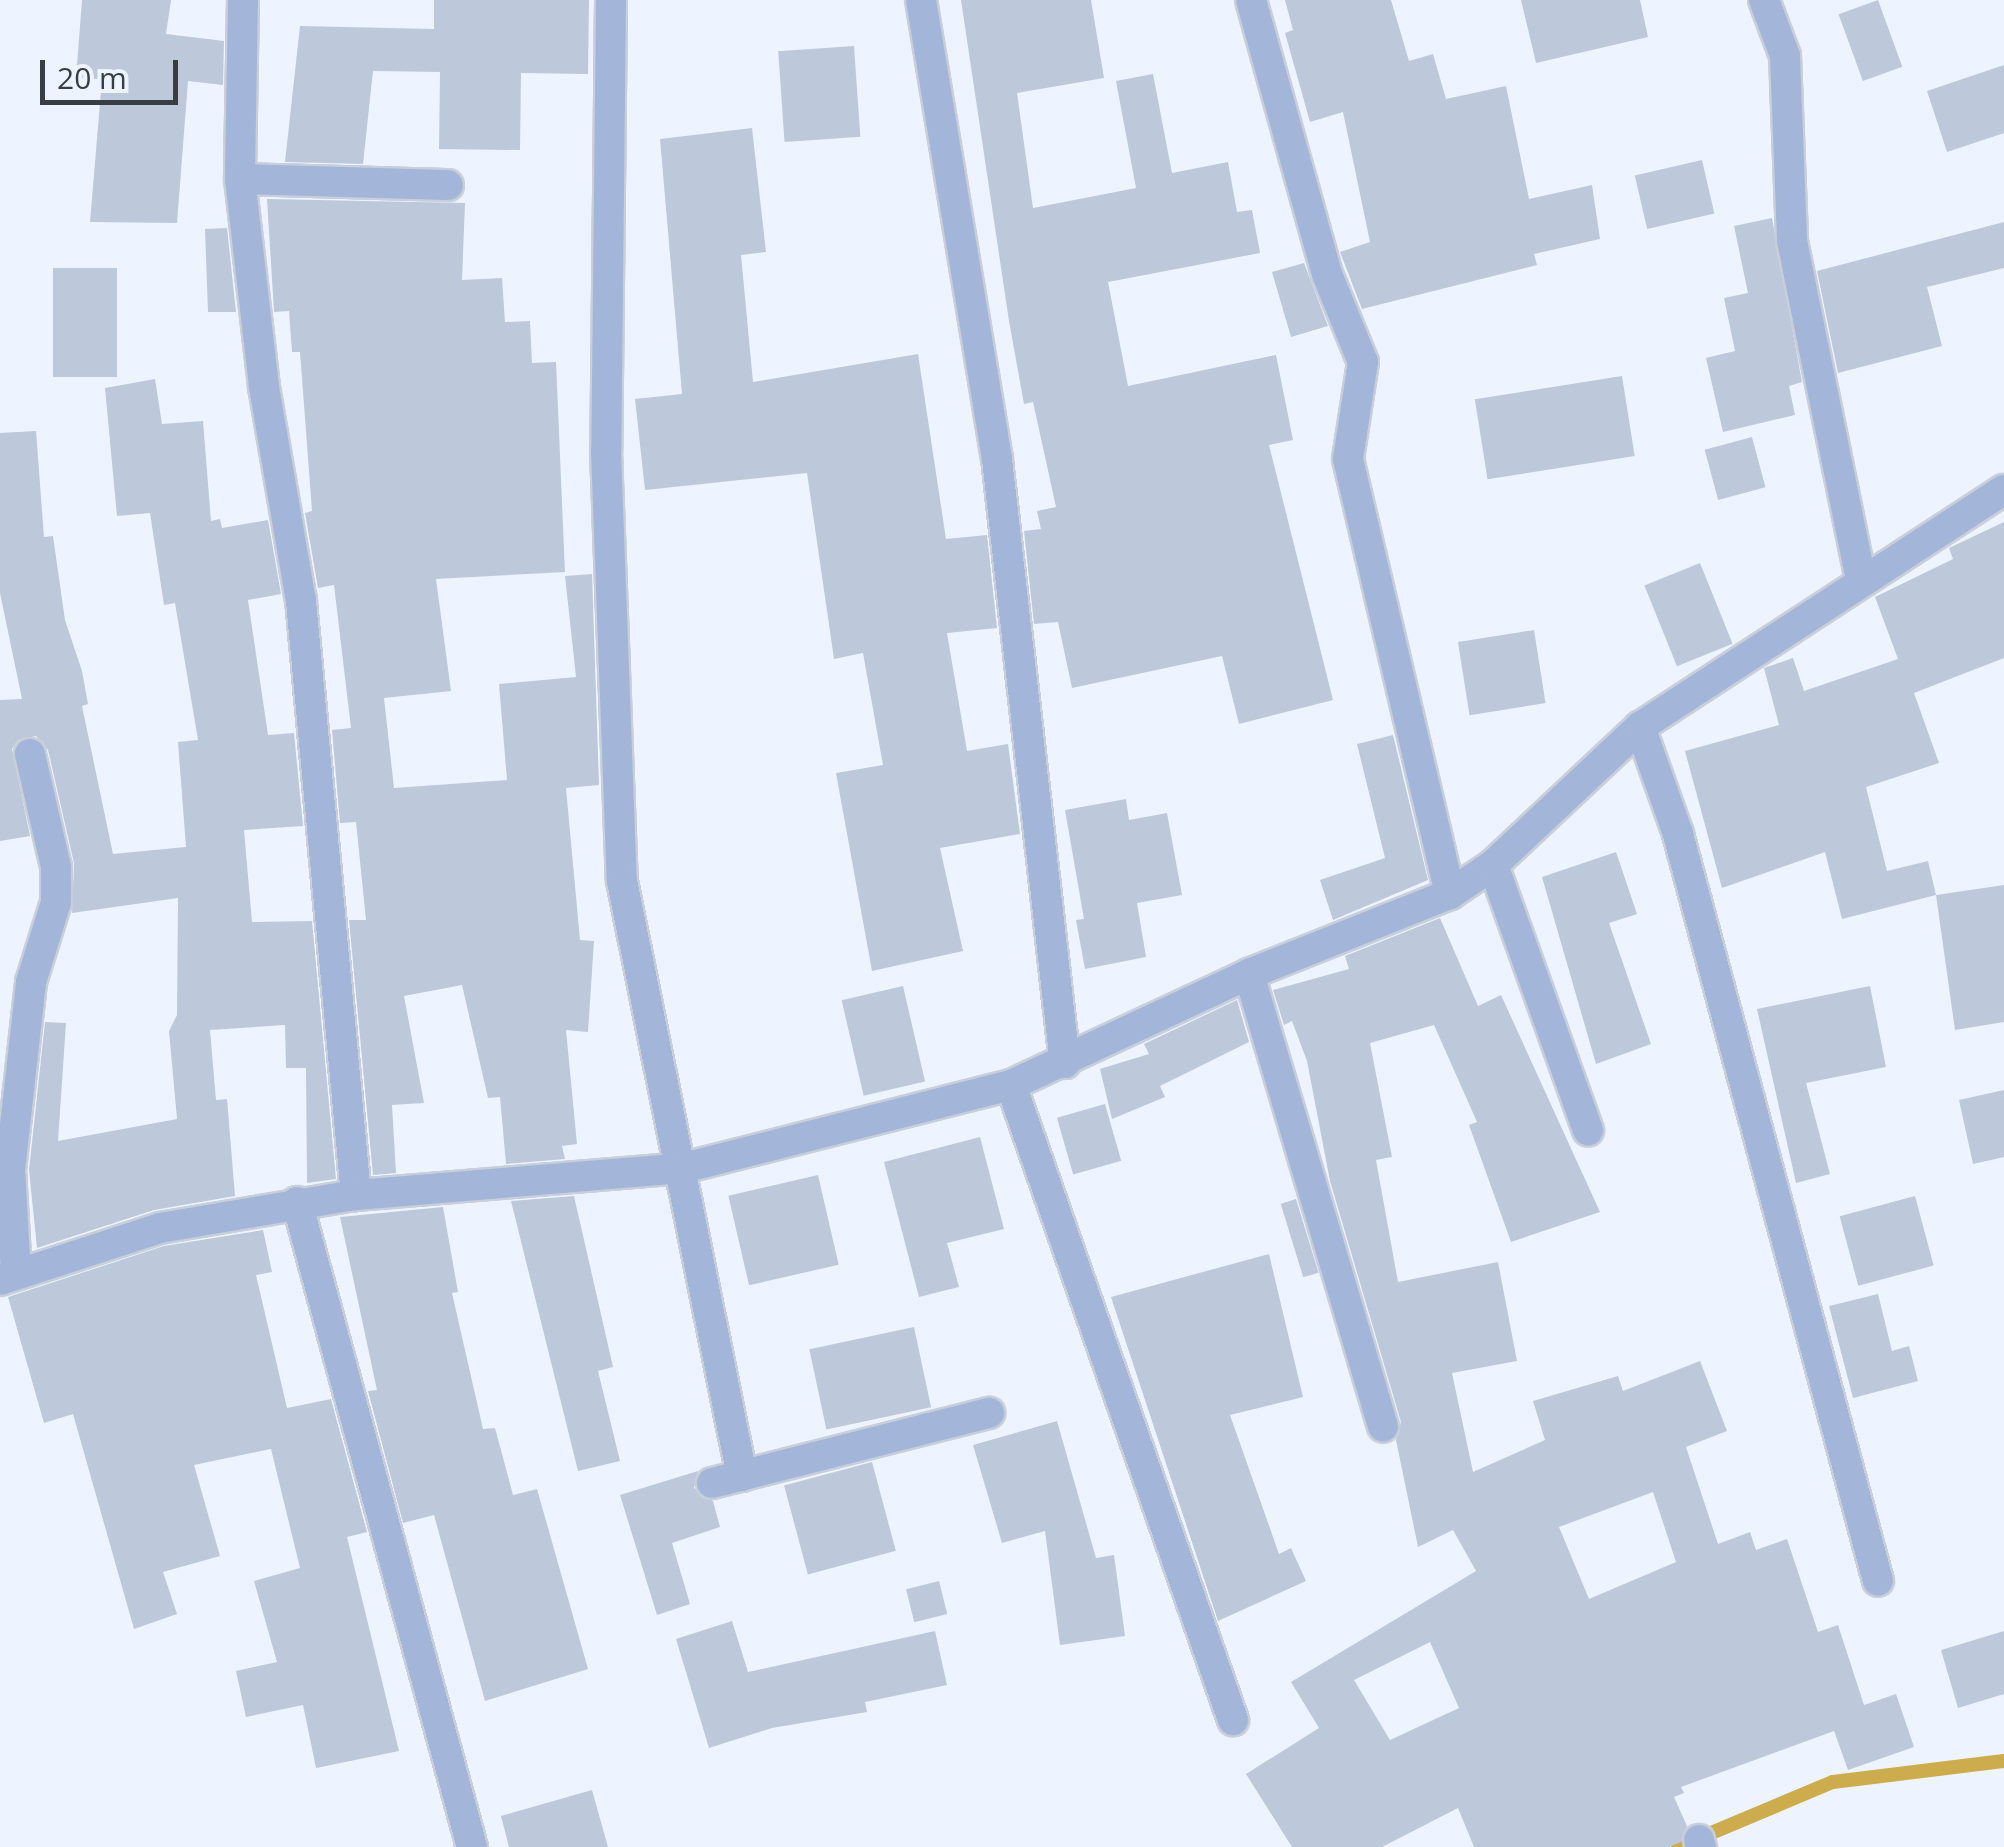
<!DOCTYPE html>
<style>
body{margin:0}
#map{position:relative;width:2004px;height:1847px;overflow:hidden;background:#edf4ff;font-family:"Open Sans",sans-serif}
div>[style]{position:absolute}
.stream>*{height:14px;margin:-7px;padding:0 7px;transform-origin:7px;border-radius:7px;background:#ccac4c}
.building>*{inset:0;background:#bdc8da;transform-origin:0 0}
.roads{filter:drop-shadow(2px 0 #c9cfda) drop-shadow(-2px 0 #c9cfda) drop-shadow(0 2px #c9cfda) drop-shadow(0 -2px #c9cfda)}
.street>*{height:30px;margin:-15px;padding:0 15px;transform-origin:15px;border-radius:15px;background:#a3b6d9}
span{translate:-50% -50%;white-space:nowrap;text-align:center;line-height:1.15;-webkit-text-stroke:8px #edf4ff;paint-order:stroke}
.scale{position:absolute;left:40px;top:60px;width:138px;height:45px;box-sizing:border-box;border:5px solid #393d44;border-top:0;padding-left:12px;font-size:30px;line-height:35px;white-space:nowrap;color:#393d44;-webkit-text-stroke:8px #edf4ff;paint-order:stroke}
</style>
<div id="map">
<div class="stream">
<i style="left:1678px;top:1847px;width:168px;rotate:-22.8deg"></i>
<i style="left:1833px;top:1782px;width:172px;rotate:-7deg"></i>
</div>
<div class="building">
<i style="clip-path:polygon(82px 0,171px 0,166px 34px,224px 41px,223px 85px,188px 81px,177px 223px,90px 222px,102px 79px,76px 78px)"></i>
<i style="clip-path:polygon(434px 0,589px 0,588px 74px,521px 73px,520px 150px,439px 149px,440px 72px,373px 71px,363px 164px,285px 162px,300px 26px,434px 29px)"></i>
<i style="clip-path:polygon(961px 0,1091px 0,1104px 78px,1017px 93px,1033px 208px,1136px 188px,1116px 81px,1153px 74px,1172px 173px,1228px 162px,1237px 212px,1252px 210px,1260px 253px,1108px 282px,1128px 386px,1276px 355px,1293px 440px,1269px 445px,1333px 700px,1239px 724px,1222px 656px,1072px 688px,1058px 622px,1034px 624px,1024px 531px,1041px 529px,1037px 511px,1056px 507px,1033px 402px,1024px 404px,1009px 321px)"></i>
<i style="clip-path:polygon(1285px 0,1391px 0,1409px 61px,1433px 54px,1446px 99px,1506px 86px,1529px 199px,1592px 185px,1600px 239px,1534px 254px,1537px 265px,1362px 309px,1340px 252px,1370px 242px,1343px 112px,1310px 122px,1285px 33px,1293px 30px)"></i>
<i style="clip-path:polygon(1521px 0,1640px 0,1648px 37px,1536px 63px)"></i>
<i style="left:1878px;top:0;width:71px;height:42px;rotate:70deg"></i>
<i style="left:854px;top:46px;width:91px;height:76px;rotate:86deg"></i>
<i style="clip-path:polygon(2004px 65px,2004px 133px,1947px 152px,1927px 91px)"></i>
<i style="clip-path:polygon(752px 128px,766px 252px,741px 255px,753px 382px,918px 354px,946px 539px,987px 535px,997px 628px,947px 633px,967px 751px,1008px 744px,1020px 834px,940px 848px,963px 951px,872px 971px,836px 773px,883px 765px,863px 653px,834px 659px,807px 473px,645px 490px,635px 399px,682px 394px,660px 139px)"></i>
<i style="left:1702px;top:160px;width:55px;height:69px;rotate:77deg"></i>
<i style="clip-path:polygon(267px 199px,465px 203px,462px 280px,502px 278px,505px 322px,530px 321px,532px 363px,556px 362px,565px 572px,436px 579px,451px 691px,384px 698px,394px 788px,507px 780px,499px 684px,576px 677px,565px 576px,592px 574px,599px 785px,566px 788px,580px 940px,594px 941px,588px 1032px,566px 1030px,577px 1144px,562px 1146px,565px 1159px,506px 1164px,500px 1097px,488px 1098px,462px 985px,404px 996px,424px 1103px,392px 1105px,396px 1173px,373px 1175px,349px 920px,366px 920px,356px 822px,340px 823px,332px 730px,351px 728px,334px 585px,318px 588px,305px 513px,312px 511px,300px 352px,292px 352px,289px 311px,274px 312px)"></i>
<i style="clip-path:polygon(1772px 218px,1802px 382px,1789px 386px,1795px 415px,1723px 432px,1706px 358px,1735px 351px,1724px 298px,1748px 293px,1734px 226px)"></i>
<i style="clip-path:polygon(2004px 222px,2004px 268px,1927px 287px,1942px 346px,1838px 373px,1817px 271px)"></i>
<i style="clip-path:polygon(227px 228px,236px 312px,208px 312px,205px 229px)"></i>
<i style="clip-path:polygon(1304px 263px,1328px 326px,1291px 337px,1272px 272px)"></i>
<i style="left:53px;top:268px;width:64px;height:109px"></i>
<i style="left:1622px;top:376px;width:81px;height:149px;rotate:81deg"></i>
<i style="clip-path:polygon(155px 379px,162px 424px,203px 421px,211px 521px,220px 519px,222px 528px,268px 520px,281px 594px,248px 600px,268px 735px,294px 733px,303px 826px,244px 830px,252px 922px,312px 921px,336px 1179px,307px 1183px,306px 1068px,286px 1068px,285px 1025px,210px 1030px,216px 1100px,227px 1099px,235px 1196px,154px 1210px,37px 1248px,29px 1170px,45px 1022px,66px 1023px,58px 1141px,177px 1119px,169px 1031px,177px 1015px,178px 898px,72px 913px,74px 863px,48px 750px,36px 736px,18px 740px,12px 749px,30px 836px,0 841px,0 700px,22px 699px,0 593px,0 433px,36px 431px,44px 537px,53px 536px,65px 620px,82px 671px,88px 704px,82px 706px,113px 854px,186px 847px,178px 742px,198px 740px,175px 603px,164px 605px,150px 513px,117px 516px,105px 388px)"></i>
<i style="left:1752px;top:437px;width:52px;height:49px;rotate:75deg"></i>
<i style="clip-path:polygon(2004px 522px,2004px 658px,1914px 693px,1939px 763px,1866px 787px,1887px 871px,1928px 861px,1936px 895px,1842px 919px,1825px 852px,1722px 888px,1685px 751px,1779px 725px,1764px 668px,1793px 658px,1804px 691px,1898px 659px,1875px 597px,1953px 559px,1949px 548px)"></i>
<i style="left:1700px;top:563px;width:87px;height:60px;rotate:68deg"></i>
<i style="left:1534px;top:630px;width:74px;height:77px;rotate:81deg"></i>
<i style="clip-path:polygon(1393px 735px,1428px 880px,1333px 920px,1320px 880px,1385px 858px,1357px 744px)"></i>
<i style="clip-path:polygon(1126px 799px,1129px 820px,1167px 813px,1182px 895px,1137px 903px,1146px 957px,1085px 969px,1076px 920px,1084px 919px,1065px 810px)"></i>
<i style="clip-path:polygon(1616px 852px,1637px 914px,1609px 923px,1651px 1044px,1596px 1064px,1542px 877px)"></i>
<i style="clip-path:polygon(2004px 885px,2004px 1022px,1955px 1030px,1936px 895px)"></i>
<i style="clip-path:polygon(evenodd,1440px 918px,1478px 1006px,1501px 995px,1600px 1212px,1511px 1242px,1469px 1125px,1477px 1122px,1434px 1025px,1370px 1043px,1392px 1157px,1376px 1160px,1398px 1282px,1498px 1262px,1517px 1361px,1452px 1373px,1473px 1472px,1545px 1440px,1533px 1401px,1618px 1376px,1623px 1391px,1700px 1361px,1727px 1431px,1686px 1447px,1718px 1544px,1750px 1532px,1756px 1550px,1787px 1539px,1818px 1632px,1838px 1625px,1864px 1705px,1896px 1694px,1914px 1747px,1848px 1770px,1834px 1731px,1681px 1787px,1684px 1793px,1674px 1797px,1687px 1826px,1681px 1842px,1669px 1847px,1474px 1847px,1458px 1808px,1382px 1847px,1292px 1847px,1246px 1774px,1319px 1728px,1291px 1682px,1476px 1571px,1453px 1530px,1418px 1547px,1396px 1440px,1401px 1422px,1330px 1181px,1307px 1061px,1292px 1021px,1284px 1025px,1273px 990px,1349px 969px,1345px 956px,1440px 918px,1653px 1492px,1676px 1562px,1589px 1599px,1559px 1527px,1653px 1492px,1440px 918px,1430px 1642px,1459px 1708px,1390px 1740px,1354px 1680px,1430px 1642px)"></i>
<i style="left:903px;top:986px;width:98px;height:63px;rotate:77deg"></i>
<i style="clip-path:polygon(1870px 986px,1886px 1067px,1806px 1083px,1830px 1174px,1796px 1183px,1757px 1009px)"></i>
<i style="clip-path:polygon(1237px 1000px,1249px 1042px,1160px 1086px,1165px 1097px,1112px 1119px,1100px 1069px,1149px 1054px,1144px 1044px)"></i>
<i style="clip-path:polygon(2004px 1090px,2004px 1157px,1973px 1164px,1959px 1100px)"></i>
<i style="left:1105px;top:1104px;width:59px;height:50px;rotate:74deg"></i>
<i style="clip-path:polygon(980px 1137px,1004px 1229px,947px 1243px,959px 1287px,919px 1297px,884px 1162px)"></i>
<i style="left:818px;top:1175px;width:92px;height:92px;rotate:77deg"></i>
<i style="clip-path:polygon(574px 1196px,613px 1367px,598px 1371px,620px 1461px,578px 1471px,511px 1201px)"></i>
<i style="left:1915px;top:1196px;width:72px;height:78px;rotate:75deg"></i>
<i style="left:1296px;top:1199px;width:77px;height:16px;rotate:73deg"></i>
<i style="clip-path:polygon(443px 1207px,458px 1292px,452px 1293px,483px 1429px,495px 1428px,513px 1495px,537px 1489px,588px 1669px,485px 1701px,434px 1515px,403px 1523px,368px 1391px,377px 1390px,340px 1217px)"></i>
<i style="clip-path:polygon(263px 1230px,272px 1272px,256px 1275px,287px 1408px,331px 1399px,367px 1532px,347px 1537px,399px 1751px,316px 1768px,303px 1705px,246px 1717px,236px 1671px,277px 1662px,254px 1581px,300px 1568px,271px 1449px,194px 1465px,220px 1556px,163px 1572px,177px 1614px,134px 1629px,73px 1414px,44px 1423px,8px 1297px,164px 1246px)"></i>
<i style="clip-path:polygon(1269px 1254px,1303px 1397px,1230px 1415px,1279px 1554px,1291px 1548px,1306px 1581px,1218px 1621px,1111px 1297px)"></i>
<i style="clip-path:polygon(1878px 1294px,1892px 1351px,1909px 1346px,1918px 1381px,1853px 1398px,1829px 1306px)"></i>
<i style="left:914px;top:1327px;width:82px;height:107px;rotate:78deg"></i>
<i style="clip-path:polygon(1057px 1421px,1096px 1558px,1114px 1555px,1125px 1636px,1060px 1645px,1045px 1531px,1002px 1543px,973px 1445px)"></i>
<i style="left:872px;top:1462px;width:92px;height:91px;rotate:75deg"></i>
<i style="clip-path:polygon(698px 1471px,694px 1488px,713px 1501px,720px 1527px,672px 1543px,690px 1604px,657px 1615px,620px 1495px)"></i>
<i style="left:939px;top:1581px;width:34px;height:34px;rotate:76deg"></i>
<i style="clip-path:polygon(732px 1621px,748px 1672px,935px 1631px,947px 1685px,865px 1702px,867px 1712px,772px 1728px,709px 1748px,676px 1639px)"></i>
<i style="clip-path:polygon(2004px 1631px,2004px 1694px,1958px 1708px,1941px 1650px)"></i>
<i style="clip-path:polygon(592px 1790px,608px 1847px,509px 1847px,501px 1816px)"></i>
</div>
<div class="roads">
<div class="street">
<i style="left:243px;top:0;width:179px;rotate:91deg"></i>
<i style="left:240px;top:179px;width:209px;rotate:83.4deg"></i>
<i style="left:264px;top:387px;width:217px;rotate:80.2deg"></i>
<i style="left:301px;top:601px;width:597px;rotate:84.71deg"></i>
<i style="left:611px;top:0;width:451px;rotate:90.6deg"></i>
<i style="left:606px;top:451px;width:430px;rotate:87.9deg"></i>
<i style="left:622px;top:881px;width:607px;rotate:78.6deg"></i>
<i style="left:921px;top:0;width:465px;rotate:80.6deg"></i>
<i style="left:997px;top:459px;width:608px;rotate:83.58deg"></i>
<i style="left:1251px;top:0;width:284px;rotate:74.5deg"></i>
<i style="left:1327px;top:274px;width:95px;rotate:67.8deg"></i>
<i style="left:1363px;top:362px;width:98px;rotate:98.8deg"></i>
<i style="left:1348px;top:459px;width:447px;rotate:76.8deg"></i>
<i style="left:1764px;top:0;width:60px;rotate:69.4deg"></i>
<i style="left:1785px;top:56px;width:185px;rotate:87.8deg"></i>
<i style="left:1792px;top:241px;width:346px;rotate:78.5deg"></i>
<i style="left:240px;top:179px;width:208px;rotate:1.7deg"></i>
<i style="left:1640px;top:727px;width:114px;rotate:70.4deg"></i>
<i style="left:1678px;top:834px;width:773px;rotate:75.01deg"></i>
<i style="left:1493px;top:865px;width:282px;rotate:70.3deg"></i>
<i style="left:1249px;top:974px;width:472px;rotate:73.5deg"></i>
<i style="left:1011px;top:1085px;width:673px;rotate:70.73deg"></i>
<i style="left:297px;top:1202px;width:668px;rotate:74.82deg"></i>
<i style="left:16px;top:1274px;width:104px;rotate:-93.3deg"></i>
<i style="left:10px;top:1170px;width:189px;rotate:-83.6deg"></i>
<i style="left:31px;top:982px;width:84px;rotate:-72.6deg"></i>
<i style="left:56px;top:902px;width:35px;rotate:-90deg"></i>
<i style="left:56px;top:867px;width:116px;rotate:-103deg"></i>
<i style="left:0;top:1280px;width:168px;rotate:-18deg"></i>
<i style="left:160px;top:1228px;width:199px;rotate:-9.6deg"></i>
<i style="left:356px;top:1195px;width:328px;rotate:-4.7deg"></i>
<i style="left:683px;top:1168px;width:338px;rotate:-14.2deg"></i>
<i style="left:1011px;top:1085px;width:263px;rotate:-25deg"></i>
<i style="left:1249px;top:974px;width:216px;rotate:-21.7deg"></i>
<i style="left:1450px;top:894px;width:52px;rotate:-34deg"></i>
<i style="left:1493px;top:865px;width:202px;rotate:-43.2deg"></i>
<i style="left:1640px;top:727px;width:434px;rotate:-33.1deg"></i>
<i style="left:712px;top:1483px;width:286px;rotate:-14.2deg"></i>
<i style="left:1699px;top:1840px;width:7px;rotate:74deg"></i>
</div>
</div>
<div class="scale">20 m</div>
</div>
